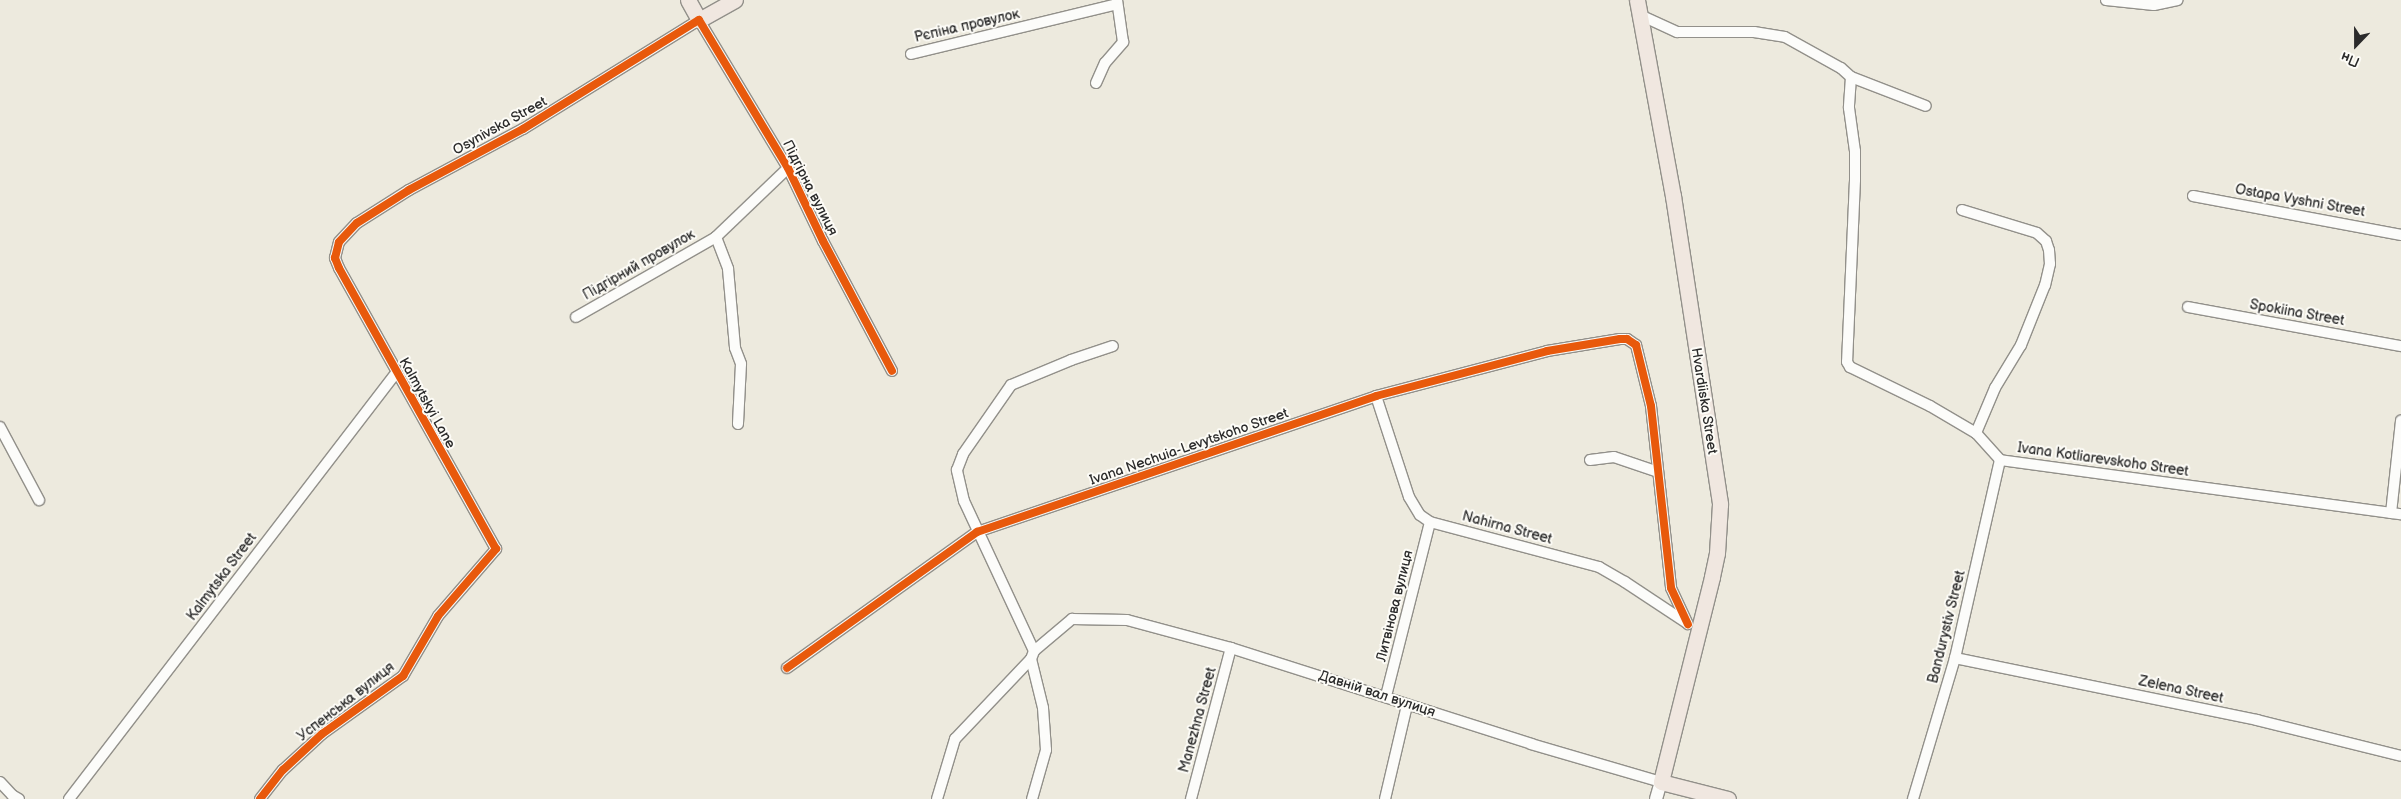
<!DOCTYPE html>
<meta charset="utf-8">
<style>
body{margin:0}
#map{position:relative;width:2401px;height:799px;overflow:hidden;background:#edeade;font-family:"Balsamiq Sans",sans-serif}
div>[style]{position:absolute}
.roads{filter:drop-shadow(1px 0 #92908a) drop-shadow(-1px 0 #92908a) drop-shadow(0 1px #92908a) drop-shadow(0 -1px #92908a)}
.minor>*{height:10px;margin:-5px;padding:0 5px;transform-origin:5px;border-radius:5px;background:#fcfcfa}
.tertiary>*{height:12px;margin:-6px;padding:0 6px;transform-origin:6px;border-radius:6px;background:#fcfcfa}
.primary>*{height:15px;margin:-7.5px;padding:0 7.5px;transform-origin:7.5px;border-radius:7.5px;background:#f0e7e0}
.cycleway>*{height:8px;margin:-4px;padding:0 4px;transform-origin:4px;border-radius:4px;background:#e8590c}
span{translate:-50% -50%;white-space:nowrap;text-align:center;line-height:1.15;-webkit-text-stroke:4px #fdfcf7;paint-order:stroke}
.street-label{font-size:14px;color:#2b2b2b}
.north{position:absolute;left:2331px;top:20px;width:50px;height:50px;-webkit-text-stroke:4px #fdfcf7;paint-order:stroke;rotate:202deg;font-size:14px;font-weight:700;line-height:20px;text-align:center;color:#2b2b2b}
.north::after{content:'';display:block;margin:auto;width:18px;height:22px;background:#2b2b2b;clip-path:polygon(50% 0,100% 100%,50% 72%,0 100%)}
</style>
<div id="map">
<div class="roads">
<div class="minor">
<i style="left:2106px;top:0;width:48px;rotate:5.9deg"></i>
<i style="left:2154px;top:5px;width:24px;rotate:-12deg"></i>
<i style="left:1640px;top:15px;width:41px;rotate:24.7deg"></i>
<i style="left:1677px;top:32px;width:77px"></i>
<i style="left:1754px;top:32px;width:31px;rotate:9deg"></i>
<i style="left:1785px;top:37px;width:64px;rotate:29deg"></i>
<i style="left:1841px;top:68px;width:13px;rotate:42deg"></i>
<i style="left:1851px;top:77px;width:80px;rotate:21.1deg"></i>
<i style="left:911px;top:54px;width:212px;rotate:-13.6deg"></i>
<i style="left:1851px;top:77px;width:31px;rotate:94deg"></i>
<i style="left:1849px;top:108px;width:43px;rotate:82.1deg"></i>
<i style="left:1855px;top:151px;width:29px;rotate:90deg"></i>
<i style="left:1855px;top:180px;width:182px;rotate:92.5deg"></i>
<i style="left:1847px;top:362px;width:6px;rotate:59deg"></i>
<i style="left:1850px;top:367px;width:89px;rotate:26deg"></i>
<i style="left:1930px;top:406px;width:53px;rotate:30.4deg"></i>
<i style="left:1976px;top:433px;width:36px;rotate:48deg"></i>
<i style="left:2000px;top:460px;width:405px;rotate:7.7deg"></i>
<i style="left:1096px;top:83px;width:22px;rotate:-66deg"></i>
<i style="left:1105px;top:63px;width:28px;rotate:-49deg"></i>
<i style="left:1123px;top:42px;width:42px;rotate:-98.1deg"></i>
<i style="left:2193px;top:196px;width:212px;rotate:10.6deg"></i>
<i style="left:1962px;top:210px;width:78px;rotate:17deg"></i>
<i style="left:2037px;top:233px;width:12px;rotate:42deg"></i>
<i style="left:2046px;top:241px;width:9px;rotate:72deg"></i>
<i style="left:2049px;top:250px;width:14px;rotate:86deg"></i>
<i style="left:2050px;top:264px;width:22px;rotate:103deg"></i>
<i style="left:2045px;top:285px;width:65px;rotate:111.8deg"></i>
<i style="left:2021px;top:345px;width:50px;rotate:121.2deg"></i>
<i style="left:1995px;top:388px;width:49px;rotate:112.9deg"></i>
<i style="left:716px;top:237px;width:34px;rotate:69deg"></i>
<i style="left:728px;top:269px;width:79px;rotate:84.9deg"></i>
<i style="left:735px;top:348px;width:17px;rotate:69deg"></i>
<i style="left:741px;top:364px;width:60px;rotate:92.9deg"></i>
<i style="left:2188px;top:307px;width:217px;rotate:10.4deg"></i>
<i style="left:576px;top:317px;width:161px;rotate:-29.7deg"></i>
<i style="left:716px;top:237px;width:100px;rotate:-43.8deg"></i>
<i style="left:1376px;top:396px;width:106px;rotate:71.9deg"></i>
<i style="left:1409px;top:497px;width:21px;rotate:59deg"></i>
<i style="left:1420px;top:515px;width:12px;rotate:35deg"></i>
<i style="left:1430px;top:522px;width:175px;rotate:14.9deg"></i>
<i style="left:1599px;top:567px;width:30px;rotate:30deg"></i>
<i style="left:1625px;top:582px;width:74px;rotate:33.5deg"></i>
<i style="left:0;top:427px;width:83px;rotate:61.9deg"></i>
<i style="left:1590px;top:460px;width:24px;rotate:-7deg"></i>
<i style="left:1614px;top:457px;width:46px;rotate:18.8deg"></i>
<i style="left:2391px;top:513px;width:93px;rotate:-83.8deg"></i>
<i style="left:1034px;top:651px;width:50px;rotate:-40.1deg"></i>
<i style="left:1072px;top:619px;width:55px;rotate:1deg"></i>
<i style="left:1127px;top:620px;width:108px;rotate:15.1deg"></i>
<i style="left:1231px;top:648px;width:315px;rotate:17.7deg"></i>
<i style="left:1531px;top:744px;width:135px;rotate:16.3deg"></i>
<i style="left:1955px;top:658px;width:308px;rotate:11.6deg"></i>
<i style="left:2257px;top:720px;width:148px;rotate:14deg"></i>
<i style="left:1031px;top:659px;width:50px;rotate:76.2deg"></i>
<i style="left:1043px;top:708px;width:42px;rotate:85.9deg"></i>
<i style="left:1046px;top:750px;width:51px;rotate:105.9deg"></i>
<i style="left:787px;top:668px;width:234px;rotate:-35.6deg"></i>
<i style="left:977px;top:532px;width:422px;rotate:-18.8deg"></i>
<i style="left:1376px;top:396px;width:177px;rotate:-14.7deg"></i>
<i style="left:1547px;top:351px;width:74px;rotate:-9.3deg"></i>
<i style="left:1620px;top:339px;width:7px"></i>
<i style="left:1627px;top:339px;width:11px;rotate:34deg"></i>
<i style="left:1636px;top:345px;width:63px;rotate:76.2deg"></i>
<i style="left:1651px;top:406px;width:183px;rotate:83.7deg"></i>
<i style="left:1671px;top:588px;width:40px;rotate:65deg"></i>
<i style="left:1386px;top:696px;width:179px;rotate:-75.8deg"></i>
<i style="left:0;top:782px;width:18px;rotate:47deg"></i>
<i style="left:12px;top:795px;width:8px;rotate:30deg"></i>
<i style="left:69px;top:799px;width:537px;rotate:-52.49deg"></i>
<i style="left:260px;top:799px;width:37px;rotate:-52deg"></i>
<i style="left:283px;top:770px;width:53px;rotate:-42.7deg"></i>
<i style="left:322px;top:734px;width:100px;rotate:-35.6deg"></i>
<i style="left:403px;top:676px;width:69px;rotate:-59.7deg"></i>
<i style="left:438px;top:616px;width:89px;rotate:-49.1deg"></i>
<i style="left:496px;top:549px;width:322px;rotate:-119.2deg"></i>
<i style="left:339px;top:268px;width:11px;rotate:-112deg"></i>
<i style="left:335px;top:258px;width:16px;rotate:-76deg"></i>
<i style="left:339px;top:242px;width:26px;rotate:-47deg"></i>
<i style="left:357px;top:223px;width:62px;rotate:-32.4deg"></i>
<i style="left:409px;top:190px;width:129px;rotate:-28.2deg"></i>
<i style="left:523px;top:129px;width:207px;rotate:-31.8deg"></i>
<i style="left:699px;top:20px;width:173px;rotate:59deg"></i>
<i style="left:788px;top:168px;width:81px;rotate:64.4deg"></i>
<i style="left:823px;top:241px;width:147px;rotate:62deg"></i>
<i style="left:937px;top:799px;width:63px;rotate:-73.3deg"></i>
<i style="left:955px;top:739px;width:110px;rotate:-46.5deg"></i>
<i style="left:1031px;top:659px;width:9px;rotate:-69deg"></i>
<i style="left:1034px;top:651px;width:166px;rotate:-115deg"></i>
<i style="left:964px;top:501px;width:32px;rotate:-103deg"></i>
<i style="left:957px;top:470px;width:17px;rotate:-69deg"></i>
<i style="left:963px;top:454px;width:84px;rotate:-55.2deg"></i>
<i style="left:1011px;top:385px;width:65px;rotate:-22.6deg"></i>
<i style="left:1071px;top:360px;width:44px;rotate:-18.4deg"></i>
<i style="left:1191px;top:799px;width:156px;rotate:-75.2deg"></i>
<i style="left:1385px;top:799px;width:97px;rotate:-76.8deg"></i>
<i style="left:1913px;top:799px;width:147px;rotate:-73.4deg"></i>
<i style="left:1955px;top:658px;width:203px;rotate:-77.2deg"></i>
</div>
<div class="tertiary">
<i style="left:1656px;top:799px;width:18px;rotate:-74deg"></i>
</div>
<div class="primary">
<i style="left:688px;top:0;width:23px;rotate:61deg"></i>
<i style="left:699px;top:20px;width:41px;rotate:-29.1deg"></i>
<i style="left:1637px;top:0;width:199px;rotate:79.6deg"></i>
<i style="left:1673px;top:196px;width:312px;rotate:81.3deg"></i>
<i style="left:1720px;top:504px;width:49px;rotate:93.5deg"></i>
<i style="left:1717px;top:553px;width:25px;rotate:102deg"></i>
<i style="left:1712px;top:577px;width:211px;rotate:104deg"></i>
<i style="left:1661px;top:782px;width:69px;rotate:14.2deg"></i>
</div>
</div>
<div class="cycleway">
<i style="left:787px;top:668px;width:234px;rotate:-35.6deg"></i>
<i style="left:977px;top:532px;width:422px;rotate:-18.8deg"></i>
<i style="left:1376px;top:396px;width:177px;rotate:-14.7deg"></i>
<i style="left:1547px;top:351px;width:74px;rotate:-9.3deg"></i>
<i style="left:1620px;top:339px;width:7px"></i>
<i style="left:1627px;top:339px;width:11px;rotate:34deg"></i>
<i style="left:1636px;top:345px;width:63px;rotate:76.2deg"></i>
<i style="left:1651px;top:406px;width:183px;rotate:83.7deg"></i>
<i style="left:1671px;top:588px;width:40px;rotate:65deg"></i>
<i style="left:260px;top:799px;width:37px;rotate:-52deg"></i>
<i style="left:283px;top:770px;width:53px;rotate:-42.7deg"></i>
<i style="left:322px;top:734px;width:100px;rotate:-35.6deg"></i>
<i style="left:403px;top:676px;width:69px;rotate:-59.7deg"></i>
<i style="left:438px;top:616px;width:89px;rotate:-49.1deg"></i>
<i style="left:496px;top:549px;width:322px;rotate:-119.2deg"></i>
<i style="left:339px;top:268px;width:11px;rotate:-112deg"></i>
<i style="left:335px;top:258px;width:16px;rotate:-76deg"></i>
<i style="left:339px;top:242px;width:26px;rotate:-47deg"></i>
<i style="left:357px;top:223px;width:62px;rotate:-32.4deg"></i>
<i style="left:409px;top:190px;width:129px;rotate:-28.2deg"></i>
<i style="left:523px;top:129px;width:207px;rotate:-31.8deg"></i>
<i style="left:699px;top:20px;width:173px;rotate:59deg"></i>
<i style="left:788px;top:168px;width:81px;rotate:64.4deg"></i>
<i style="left:823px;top:241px;width:147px;rotate:62deg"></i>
</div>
<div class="street-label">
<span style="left:967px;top:26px;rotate:-13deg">Рєпіна провулок</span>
<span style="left:500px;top:126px;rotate:-29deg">Osynivska Street</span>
<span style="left:810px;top:188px;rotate:63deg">Підгірна вулиця</span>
<span style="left:2300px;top:201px;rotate:10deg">Ostapa Vyshni Street</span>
<span style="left:639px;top:265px;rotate:-30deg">Підгірний провулок</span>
<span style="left:2297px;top:313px;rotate:10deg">Spokiina Street</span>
<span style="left:1704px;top:401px;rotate:81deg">Hvardiiska Street</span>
<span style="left:427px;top:403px;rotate:61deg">Kalmytskyi Lane</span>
<span style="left:1189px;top:447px;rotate:-19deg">Ivana Nechuia-Levytskoho Street</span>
<span style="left:2103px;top:460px;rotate:8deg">Ivana Kotliarevskoho Street</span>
<span style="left:1507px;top:528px;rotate:15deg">Nahirna Street</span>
<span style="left:222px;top:577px;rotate:-53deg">Kalmytska Street</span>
<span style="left:1395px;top:606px;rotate:-76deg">Литвінова вулиця</span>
<span style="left:1947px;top:627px;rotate:-76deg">Bandurystiv Street</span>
<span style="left:2181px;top:690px;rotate:12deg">Zelena Street</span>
<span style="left:1377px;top:694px;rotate:18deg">Давній вал вулиця</span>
<span style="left:346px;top:702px;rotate:-38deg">Успенська вулиця</span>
<span style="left:1198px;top:720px;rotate:-75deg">Manezhna Street</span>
</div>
<div class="north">Пн</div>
</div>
